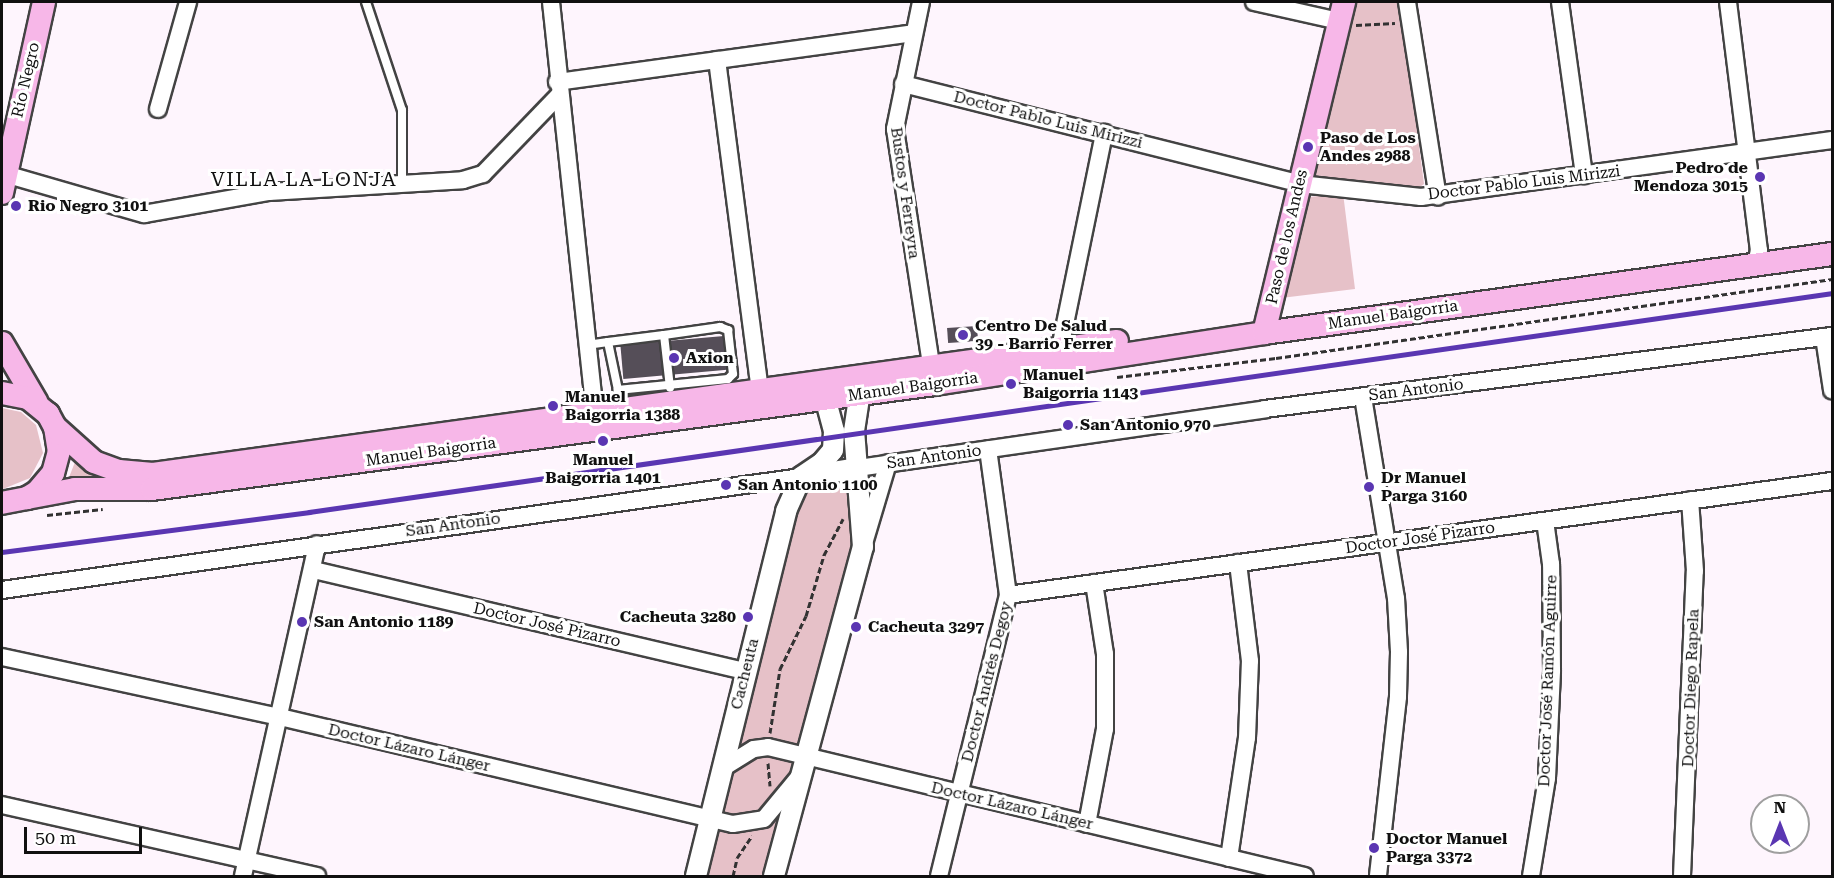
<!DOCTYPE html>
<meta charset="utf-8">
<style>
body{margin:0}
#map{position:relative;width:1834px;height:878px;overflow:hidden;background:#fef5fd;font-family:"Roboto Serif",serif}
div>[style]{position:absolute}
.green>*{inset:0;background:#e6c1c8}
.building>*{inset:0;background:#554e58;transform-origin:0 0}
.path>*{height:3px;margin-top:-1.5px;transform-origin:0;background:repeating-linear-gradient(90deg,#323232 0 6px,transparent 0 9px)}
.roads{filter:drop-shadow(2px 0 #434343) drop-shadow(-2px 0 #434343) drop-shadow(0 2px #434343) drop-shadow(0 -2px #434343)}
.service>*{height:8px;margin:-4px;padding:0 4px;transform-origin:4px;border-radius:4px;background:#fff}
.minor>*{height:16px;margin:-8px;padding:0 8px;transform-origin:8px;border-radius:8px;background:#fff}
.tertiary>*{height:20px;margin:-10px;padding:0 10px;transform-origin:10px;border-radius:10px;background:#fff}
.secondary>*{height:22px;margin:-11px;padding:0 11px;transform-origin:11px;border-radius:11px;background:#f7b7e8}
.rail>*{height:4.5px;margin:-2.25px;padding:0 2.25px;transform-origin:2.25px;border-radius:2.25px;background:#5a36b2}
.dots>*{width:16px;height:16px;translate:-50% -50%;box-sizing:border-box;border:3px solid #fff;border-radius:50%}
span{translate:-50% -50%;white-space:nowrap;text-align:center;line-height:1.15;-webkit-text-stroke:6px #fff;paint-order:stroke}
.street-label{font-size:16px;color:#101010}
.poi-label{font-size:16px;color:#101010;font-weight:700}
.left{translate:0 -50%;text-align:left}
.right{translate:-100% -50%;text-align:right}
.quarter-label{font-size:20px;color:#101010;letter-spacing:1.5px}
.frame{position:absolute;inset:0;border:3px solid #101010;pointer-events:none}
.north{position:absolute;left:1750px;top:794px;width:60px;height:60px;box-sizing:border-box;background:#fff;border:2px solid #9f9f9f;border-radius:50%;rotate:0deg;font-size:16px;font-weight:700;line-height:24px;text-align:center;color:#101010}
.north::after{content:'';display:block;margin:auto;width:21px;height:27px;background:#5a36b2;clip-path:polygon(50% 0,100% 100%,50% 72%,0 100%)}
.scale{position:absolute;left:24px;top:827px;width:118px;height:27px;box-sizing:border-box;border:3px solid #101010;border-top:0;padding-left:8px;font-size:18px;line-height:21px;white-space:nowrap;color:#101010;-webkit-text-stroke:4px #fff;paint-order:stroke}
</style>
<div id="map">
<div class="green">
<i style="clip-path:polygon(1354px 2px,1400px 2px,1424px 184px,1417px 189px,1314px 177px)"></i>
<i style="clip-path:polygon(1343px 193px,1355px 289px,1281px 298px,1310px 197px)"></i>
<i style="clip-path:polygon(2px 408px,21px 412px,36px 425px,43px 453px,30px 478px,3px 489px)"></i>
<i style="clip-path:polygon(75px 462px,111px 480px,68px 480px)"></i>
<i style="clip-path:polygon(858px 468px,862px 530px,774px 876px,696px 876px,801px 477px)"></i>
</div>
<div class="building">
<i style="left:977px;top:326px;width:15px;height:30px;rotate:86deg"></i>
<i style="left:724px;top:336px;width:34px;height:104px;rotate:85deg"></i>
</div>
<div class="path">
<i style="left:1356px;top:25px;width:39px;rotate:-3deg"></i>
<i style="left:1117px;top:377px;width:160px;rotate:-6.8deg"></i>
<i style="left:1276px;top:358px;width:562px;rotate:-8.09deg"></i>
<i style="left:47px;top:515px;width:56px;rotate:-6.1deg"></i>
<i style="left:770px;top:733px;width:65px;rotate:-81.1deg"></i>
<i style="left:780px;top:669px;width:59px;rotate:-63.9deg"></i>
<i style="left:806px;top:616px;width:64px;rotate:-73.6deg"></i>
<i style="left:824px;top:555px;width:41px;rotate:-62.2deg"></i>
<i style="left:768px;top:763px;width:23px;rotate:85deg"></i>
<i style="left:733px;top:876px;width:18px;rotate:-77deg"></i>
<i style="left:737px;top:858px;width:27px;rotate:-56deg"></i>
</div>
<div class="roads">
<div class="service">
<i style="left:366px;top:2px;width:114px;rotate:71.6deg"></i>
<i style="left:402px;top:110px;width:74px;rotate:90deg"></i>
<i style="left:664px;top:335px;width:53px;rotate:83.5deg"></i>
<i style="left:587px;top:345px;width:21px;rotate:-8deg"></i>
<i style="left:608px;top:342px;width:56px;rotate:-7.1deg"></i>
<i style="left:664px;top:335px;width:57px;rotate:-8.1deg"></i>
<i style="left:720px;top:327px;width:9px;rotate:21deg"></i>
<i style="left:728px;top:330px;width:44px;rotate:83.5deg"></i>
<i style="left:733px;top:374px;width:7px;rotate:135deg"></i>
<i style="left:728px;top:379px;width:111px;rotate:174.3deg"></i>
<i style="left:618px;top:390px;width:49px;rotate:-101.8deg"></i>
</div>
<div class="minor">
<i style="left:551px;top:2px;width:412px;rotate:83.9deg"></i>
<i style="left:921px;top:2px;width:130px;rotate:101.6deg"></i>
<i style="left:895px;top:129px;width:252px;rotate:81.3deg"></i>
<i style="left:1254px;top:2px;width:87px;rotate:12.6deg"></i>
<i style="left:1407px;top:2px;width:197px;rotate:81deg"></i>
<i style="left:1560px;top:2px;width:175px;rotate:82.1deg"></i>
<i style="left:1728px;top:2px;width:250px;rotate:82.9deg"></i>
<i style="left:1759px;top:250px;width:14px;rotate:102deg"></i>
<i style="left:717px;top:60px;width:334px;rotate:82.6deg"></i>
<i style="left:557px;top:82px;width:359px;rotate:-7.8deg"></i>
<i style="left:903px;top:84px;width:409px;rotate:14.1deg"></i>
<i style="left:1300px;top:184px;width:122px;rotate:6.1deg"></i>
<i style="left:1421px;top:197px;width:415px;rotate:-7.9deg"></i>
<i style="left:158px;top:109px;width:111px;rotate:-74.3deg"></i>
<i style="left:5px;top:174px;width:145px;rotate:16.1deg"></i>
<i style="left:144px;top:214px;width:127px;rotate:-10deg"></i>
<i style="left:269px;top:192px;width:194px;rotate:-3.5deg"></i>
<i style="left:463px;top:180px;width:21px;rotate:-17deg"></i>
<i style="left:483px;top:174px;width:110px;rotate:-46.1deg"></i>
<i style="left:1824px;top:337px;width:54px;rotate:81.4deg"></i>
<i style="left:1058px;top:358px;width:230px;rotate:-78.4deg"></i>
<i style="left:1363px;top:397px;width:204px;rotate:80.7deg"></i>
<i style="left:1396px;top:598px;width:54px;rotate:86.8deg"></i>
<i style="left:1399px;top:652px;width:45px;rotate:91.3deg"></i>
<i style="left:1398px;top:697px;width:180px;rotate:96.4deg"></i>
<i style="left:858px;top:468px;width:411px;rotate:-8.2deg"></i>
<i style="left:1265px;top:409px;width:572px;rotate:-7.34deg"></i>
<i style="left:865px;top:540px;width:80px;rotate:-73.4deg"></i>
<i style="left:314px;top:570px;width:444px;rotate:13.2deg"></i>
<i style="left:2px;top:590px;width:807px;rotate:-8.05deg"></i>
<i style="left:1008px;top:595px;width:832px;rotate:-7.88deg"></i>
<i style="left:2px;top:657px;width:284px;rotate:12.2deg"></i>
<i style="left:280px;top:717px;width:465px;rotate:13.3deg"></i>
<i style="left:733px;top:824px;width:31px;rotate:-9deg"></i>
<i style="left:764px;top:819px;width:53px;rotate:-50.3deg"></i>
<i style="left:723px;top:768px;width:36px;rotate:-32deg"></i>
<i style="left:754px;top:749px;width:14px;rotate:-8deg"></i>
<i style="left:768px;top:747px;width:552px;rotate:13.51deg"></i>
<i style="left:2px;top:805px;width:323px;rotate:12.7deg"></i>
<i style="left:1087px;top:824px;width:97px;rotate:-79.3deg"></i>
<i style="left:1105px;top:729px;width:75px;rotate:-90deg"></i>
<i style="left:1105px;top:654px;width:72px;rotate:-98.8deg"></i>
<i style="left:1229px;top:858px;width:121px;rotate:-81.5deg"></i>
<i style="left:1247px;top:738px;width:77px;rotate:-87.8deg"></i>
<i style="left:1250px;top:661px;width:99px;rotate:-97deg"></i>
<i style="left:243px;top:876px;width:340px;rotate:-77.4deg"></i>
<i style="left:939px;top:876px;width:289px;rotate:-76.2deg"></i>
<i style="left:1008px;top:595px;width:147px;rotate:-97.8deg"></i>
<i style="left:1531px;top:876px;width:99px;rotate:-80.7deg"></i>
<i style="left:1547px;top:778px;width:108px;rotate:-87.3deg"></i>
<i style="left:1552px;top:670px;width:106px;rotate:-90.5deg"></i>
<i style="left:1551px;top:564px;width:43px;rotate:-97.9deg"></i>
<i style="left:1682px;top:876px;width:305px;rotate:-87.6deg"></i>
<i style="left:1695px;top:571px;width:71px;rotate:-94deg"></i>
</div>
<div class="tertiary">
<i style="left:807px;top:476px;width:52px;rotate:-8.9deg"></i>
<i style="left:696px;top:876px;width:376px;rotate:-76.1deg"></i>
<i style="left:786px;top:511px;width:37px;rotate:-66deg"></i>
<i style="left:801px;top:477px;width:25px;rotate:-34deg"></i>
<i style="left:822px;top:463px;width:17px;rotate:-50deg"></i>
<i style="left:833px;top:450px;width:19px;rotate:-87deg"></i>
<i style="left:834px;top:431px;width:47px;rotate:-104.9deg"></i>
<i style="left:774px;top:876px;width:341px;rotate:-74.9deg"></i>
<i style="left:863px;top:547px;width:116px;rotate:-94.4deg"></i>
<i style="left:854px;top:431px;width:53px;rotate:-81.3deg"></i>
</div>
<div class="secondary">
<i style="left:2px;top:193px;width:196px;rotate:-77.6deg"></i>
<i style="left:1264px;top:333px;width:341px;rotate:-76.4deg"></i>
<i style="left:2px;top:343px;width:69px;rotate:59.7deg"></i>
<i style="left:2px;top:393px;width:26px;rotate:11deg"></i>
<i style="left:28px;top:398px;width:26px;rotate:39deg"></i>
<i style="left:48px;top:414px;width:15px;rotate:62deg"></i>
<i style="left:55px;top:427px;width:24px;rotate:81deg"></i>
<i style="left:59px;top:451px;width:23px;rotate:105deg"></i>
<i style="left:53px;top:473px;width:25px;rotate:130deg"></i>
<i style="left:37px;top:492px;width:12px;rotate:149deg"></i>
<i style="left:27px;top:498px;width:25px;rotate:169deg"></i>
<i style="left:55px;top:427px;width:52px;rotate:41.9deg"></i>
<i style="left:94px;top:462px;width:27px;rotate:20deg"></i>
<i style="left:119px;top:471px;width:34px;rotate:5deg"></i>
<i style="left:153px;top:474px;width:973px;rotate:-7.86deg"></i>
<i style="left:27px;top:498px;width:49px;rotate:-10.6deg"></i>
<i style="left:75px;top:489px;width:77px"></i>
<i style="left:152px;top:489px;width:790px;rotate:-7.64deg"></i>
<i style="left:935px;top:384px;width:333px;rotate:-8.8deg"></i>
<i style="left:1264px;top:333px;width:573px;rotate:-7.92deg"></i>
</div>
</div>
<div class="rail">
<i style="left:2px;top:552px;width:310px;rotate:-7.4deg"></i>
<i style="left:309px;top:512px;width:1539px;rotate:-8.18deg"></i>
</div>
<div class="dots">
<i style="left:1308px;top:147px;background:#5a36b2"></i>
<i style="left:1760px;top:177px;background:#5a36b2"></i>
<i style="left:16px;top:206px;background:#5a36b2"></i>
<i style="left:963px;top:335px;background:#5a36b2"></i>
<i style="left:674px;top:358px;background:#5a36b2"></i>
<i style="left:1011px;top:384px;background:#5a36b2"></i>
<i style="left:553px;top:406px;background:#5a36b2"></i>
<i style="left:1068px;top:425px;background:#5a36b2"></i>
<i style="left:603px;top:441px;background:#5a36b2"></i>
<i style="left:726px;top:485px;background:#5a36b2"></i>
<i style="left:1369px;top:487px;background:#5a36b2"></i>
<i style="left:748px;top:617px;background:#5a36b2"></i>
<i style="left:302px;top:622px;background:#5a36b2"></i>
<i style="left:856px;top:627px;background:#5a36b2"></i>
<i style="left:1374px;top:848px;background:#5a36b2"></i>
</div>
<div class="street-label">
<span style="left:26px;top:80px;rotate:-77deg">Río Negro</span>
<span style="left:1048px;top:120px;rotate:14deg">Doctor Pablo Luis Mirizzi</span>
<span style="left:1524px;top:183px;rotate:-7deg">Doctor Pablo Luis Mirizzi</span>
<span style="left:905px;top:193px;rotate:82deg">Bustos y Ferreyra</span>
<span style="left:1287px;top:237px;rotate:-77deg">Paso de los Andes</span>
<span style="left:1393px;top:315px;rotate:-8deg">Manuel Baigorria</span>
<span style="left:913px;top:387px;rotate:-8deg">Manuel Baigorria</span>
<span style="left:1416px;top:390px;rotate:-7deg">San Antonio</span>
<span style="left:431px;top:452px;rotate:-8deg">Manuel Baigorria</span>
<span style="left:934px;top:457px;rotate:-8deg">San Antonio</span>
<span style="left:453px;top:525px;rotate:-8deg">San Antonio</span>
<span style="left:1420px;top:538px;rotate:-8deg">Doctor José Pizarro</span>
<span style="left:547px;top:625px;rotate:13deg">Doctor José Pizarro</span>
<span style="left:745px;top:674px;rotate:-76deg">Cacheuta</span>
<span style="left:1548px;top:681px;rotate:-88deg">Doctor José Ramón Aguirre</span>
<span style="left:987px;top:682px;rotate:-76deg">Doctor Andrés Degoy</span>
<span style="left:1691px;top:688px;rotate:-88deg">Doctor Diego Rapela</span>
<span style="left:409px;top:748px;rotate:13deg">Doctor Lázaro Lánger</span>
<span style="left:1012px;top:806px;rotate:13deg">Doctor Lázaro Lánger</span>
</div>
<div class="poi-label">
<span class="left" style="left:1320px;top:147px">Paso de Los<br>Andes 2988</span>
<span class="right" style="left:1748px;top:177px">Pedro de<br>Mendoza 3015</span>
<span class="left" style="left:28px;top:206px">Rio Negro 3101</span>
<span class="left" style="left:975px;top:335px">Centro De Salud<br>39 - Barrio Ferrer</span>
<span class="left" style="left:686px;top:358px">Axion</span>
<span class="left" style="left:1023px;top:384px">Manuel<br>Baigorria 1143</span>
<span class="left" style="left:565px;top:406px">Manuel<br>Baigorria 1388</span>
<span class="left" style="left:1080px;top:425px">San Antonio 970</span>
<span style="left:603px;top:469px">Manuel<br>Baigorria 1401</span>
<span class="left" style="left:1381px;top:487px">Dr Manuel<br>Parga 3160</span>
<span class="left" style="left:738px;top:485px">San Antonio 1100</span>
<span class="right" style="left:736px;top:617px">Cacheuta 3280</span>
<span class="left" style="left:314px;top:622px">San Antonio 1189</span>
<span class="left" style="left:868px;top:627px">Cacheuta 3297</span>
<span class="left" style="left:1386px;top:848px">Doctor Manuel<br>Parga 3372</span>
</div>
<div class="quarter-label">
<span style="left:304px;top:179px">VILLA LA LONJA</span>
</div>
<div class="frame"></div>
<div class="north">N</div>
<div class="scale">50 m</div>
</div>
